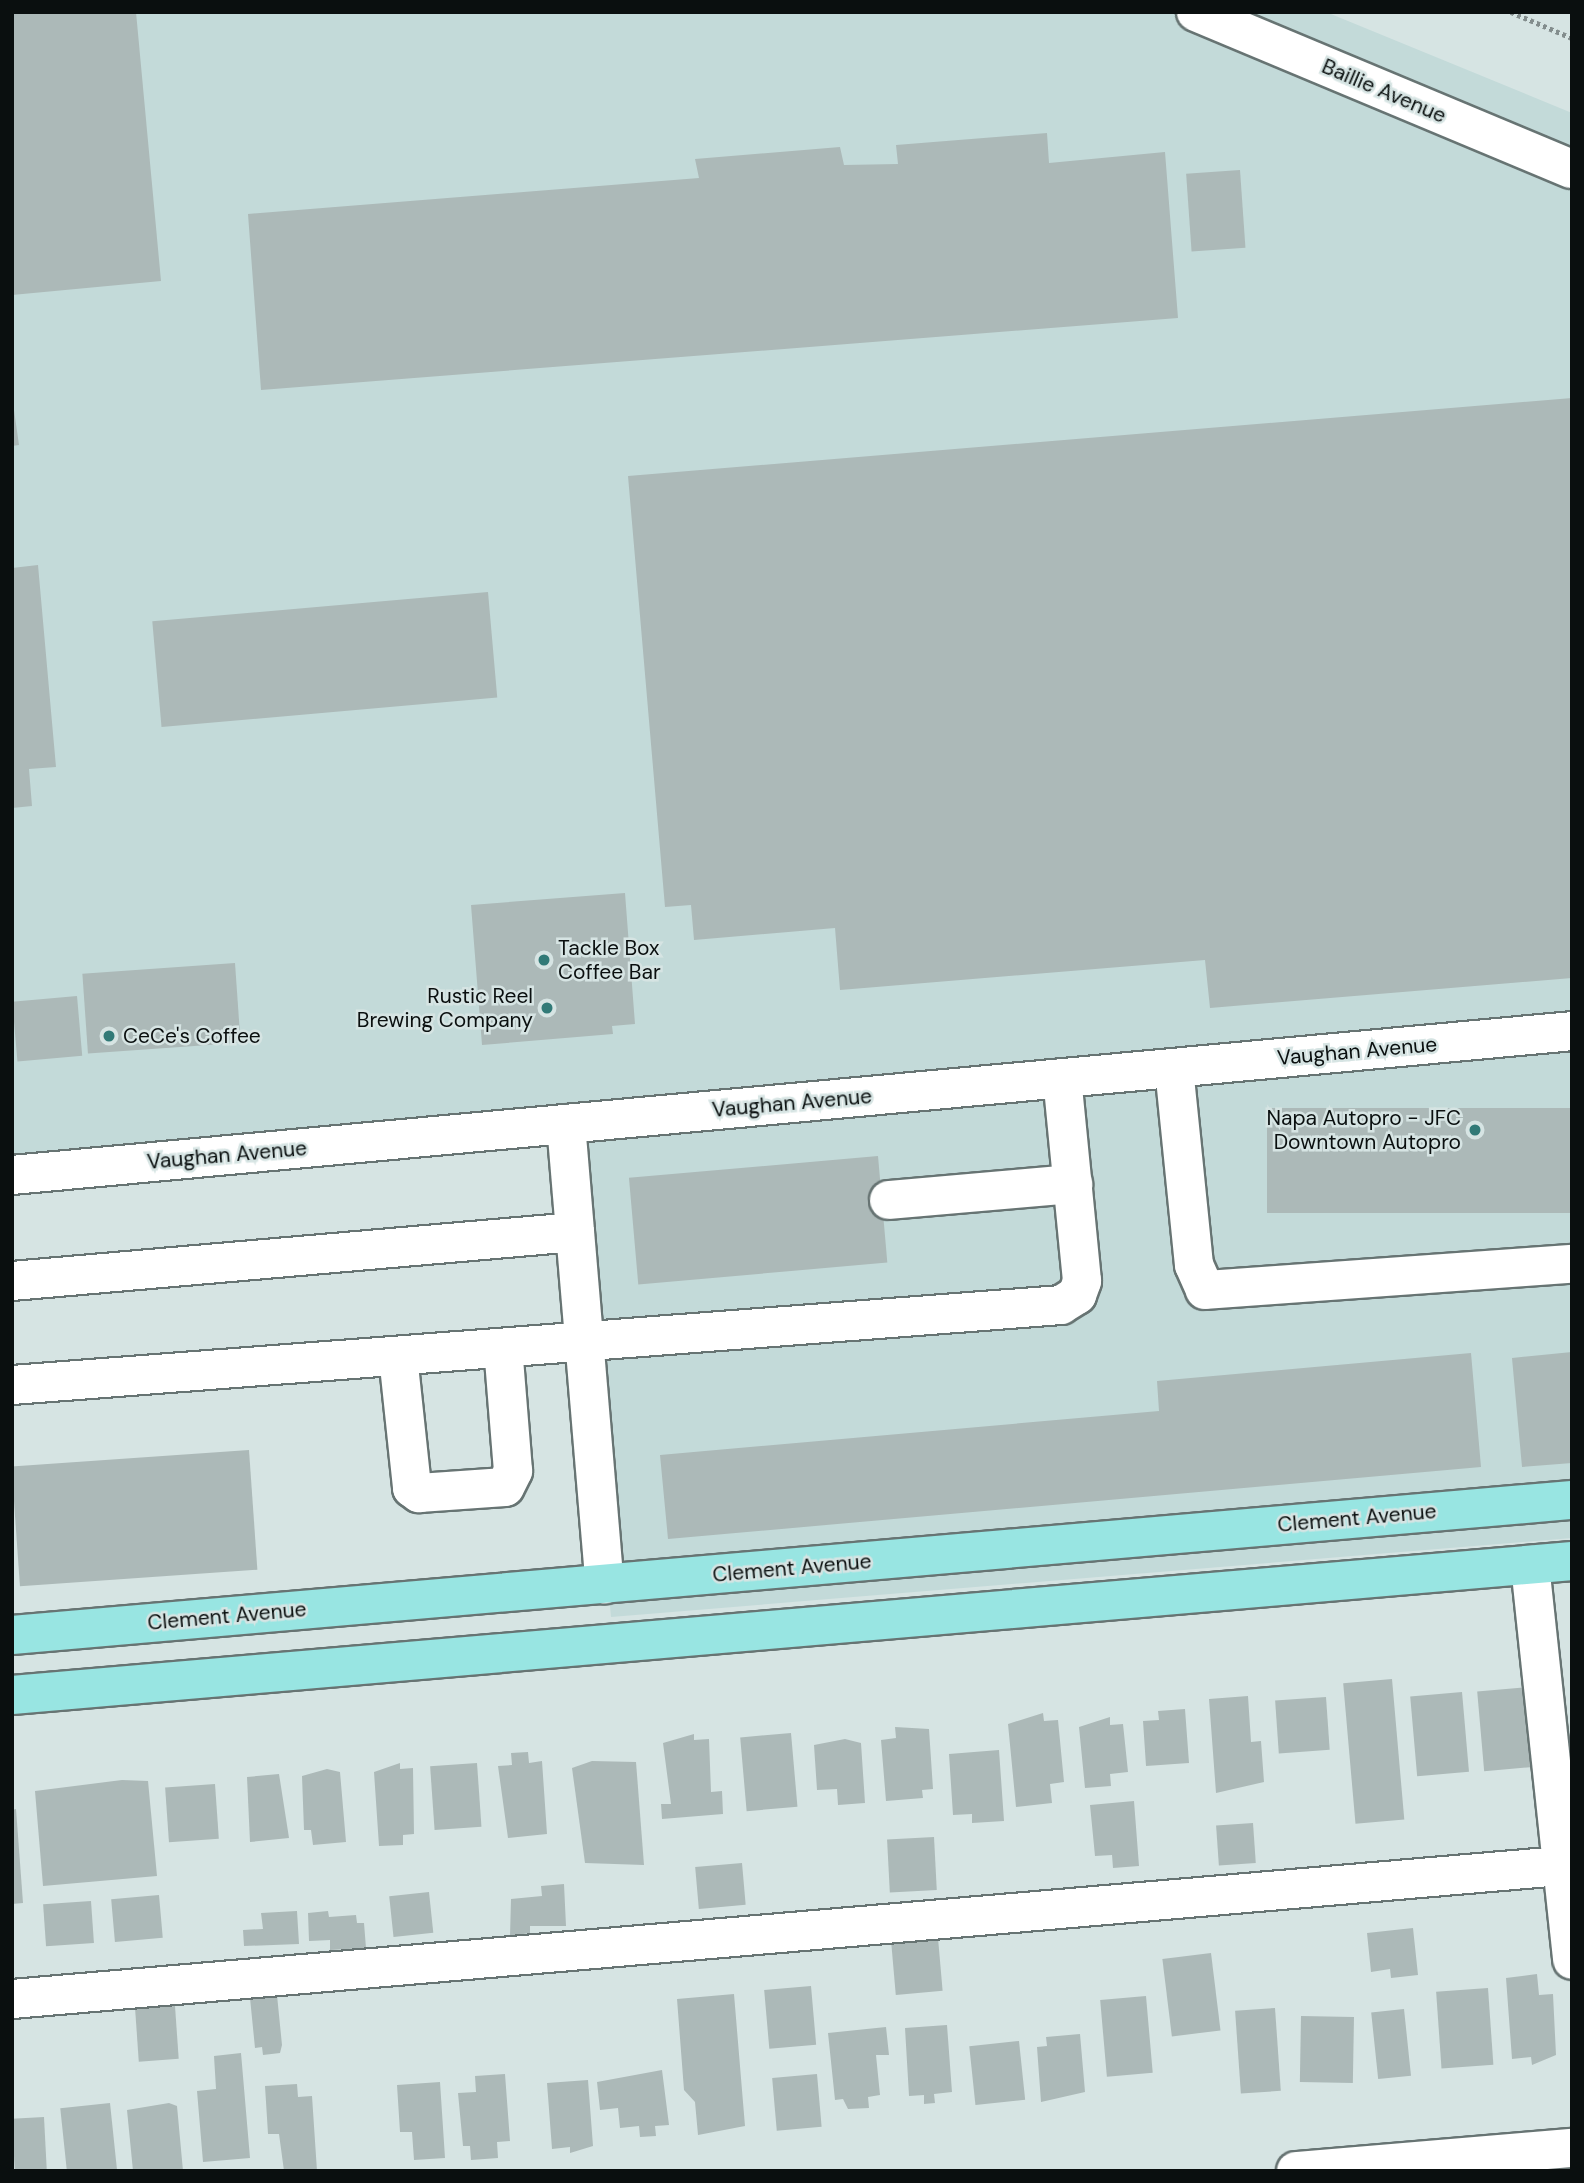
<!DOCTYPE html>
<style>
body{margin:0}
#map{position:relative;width:1584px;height:2183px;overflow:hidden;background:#d6e4e3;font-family:"DM Sans",sans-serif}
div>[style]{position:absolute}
.built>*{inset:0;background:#c3dad9}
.building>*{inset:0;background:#acb9b8;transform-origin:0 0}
.path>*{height:4.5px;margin-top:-2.25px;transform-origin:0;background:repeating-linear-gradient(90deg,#838d8d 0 3.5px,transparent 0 7px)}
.roads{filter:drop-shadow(2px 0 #677473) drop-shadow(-2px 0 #677473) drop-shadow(0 2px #677473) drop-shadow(0 -2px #677473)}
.minor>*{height:38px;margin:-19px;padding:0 19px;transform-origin:19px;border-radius:19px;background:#fff}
.major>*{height:38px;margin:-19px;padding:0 19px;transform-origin:19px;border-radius:19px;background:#98e5e2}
.dots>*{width:19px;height:19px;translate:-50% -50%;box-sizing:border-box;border:4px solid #d6e4e3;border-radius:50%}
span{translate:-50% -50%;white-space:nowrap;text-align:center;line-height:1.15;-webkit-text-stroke:5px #d6e4e3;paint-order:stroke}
.street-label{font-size:21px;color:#0a0f0f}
.poi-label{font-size:21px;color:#0a0f0f}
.left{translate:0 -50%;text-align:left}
.right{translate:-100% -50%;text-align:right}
.frame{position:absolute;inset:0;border:14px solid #0a0f0f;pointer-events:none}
</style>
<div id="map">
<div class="built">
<i style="clip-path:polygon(12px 12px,1326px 12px,1572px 113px,1572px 1538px,611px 1617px,567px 1118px,12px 1161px)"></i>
</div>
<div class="building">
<i style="clip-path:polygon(12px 12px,136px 12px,161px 281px,12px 295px)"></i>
<i style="clip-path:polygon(1047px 133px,1049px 163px,1165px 152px,1178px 318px,261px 390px,248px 214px,699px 178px,695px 159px,840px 147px,844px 165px,898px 164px,896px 145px)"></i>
<i style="left:1240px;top:170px;width:78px;height:54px;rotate:86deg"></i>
<i style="clip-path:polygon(12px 396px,19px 445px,12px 446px)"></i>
<i style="clip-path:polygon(1572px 398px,1572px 978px,1210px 1008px,1205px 960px,840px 990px,835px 928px,694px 940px,691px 905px,665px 907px,628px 476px)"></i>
<i style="clip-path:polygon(38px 565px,56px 767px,29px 769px,32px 806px,12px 808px,12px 568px)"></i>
<i style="left:488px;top:592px;width:106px;height:337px;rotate:85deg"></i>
<i style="clip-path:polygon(625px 893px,635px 1024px,612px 1026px,613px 1034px,482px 1045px,471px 905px)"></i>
<i style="left:235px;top:963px;width:80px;height:153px;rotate:86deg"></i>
<i style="left:77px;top:996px;width:60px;height:65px;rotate:85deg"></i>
<i style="left:1572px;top:1108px;width:105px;height:305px;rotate:90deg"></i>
<i style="left:878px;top:1156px;width:107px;height:250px;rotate:85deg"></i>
<i style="clip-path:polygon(1572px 1352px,1572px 1463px,1522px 1467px,1512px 1358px)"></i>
<i style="clip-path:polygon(1471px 1353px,1481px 1467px,668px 1539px,660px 1455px,1159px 1411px,1157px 1381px)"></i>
<i style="left:249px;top:1450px;width:120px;height:238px;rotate:86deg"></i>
<i style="left:1392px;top:1679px;width:141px;height:49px;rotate:85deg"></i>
<i style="left:1529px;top:1687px;width:80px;height:52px;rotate:85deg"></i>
<i style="left:1462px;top:1692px;width:80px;height:52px;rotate:85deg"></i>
<i style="clip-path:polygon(1248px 1696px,1251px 1742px,1261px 1741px,1264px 1782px,1216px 1793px,1209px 1699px)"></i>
<i style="left:1326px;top:1697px;width:53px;height:51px;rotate:86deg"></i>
<i style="clip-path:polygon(1185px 1709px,1189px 1763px,1146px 1766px,1143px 1721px,1159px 1720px,1158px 1711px)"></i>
<i style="clip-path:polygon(1043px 1713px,1044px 1721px,1058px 1720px,1064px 1782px,1050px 1784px,1052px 1803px,1016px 1807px,1008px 1724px)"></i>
<i style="clip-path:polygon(1110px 1717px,1110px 1725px,1123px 1724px,1128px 1772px,1110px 1774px,1111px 1786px,1085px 1788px,1079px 1727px)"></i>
<i style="clip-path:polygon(895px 1727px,929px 1729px,933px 1789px,922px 1790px,923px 1798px,886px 1801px,881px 1740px,896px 1738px)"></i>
<i style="left:791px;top:1733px;width:74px;height:51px;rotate:85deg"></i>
<i style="clip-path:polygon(694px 1734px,694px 1740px,709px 1739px,711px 1792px,722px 1791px,723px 1814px,662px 1819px,661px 1804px,671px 1804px,663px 1743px)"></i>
<i style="clip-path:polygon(845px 1739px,861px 1743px,865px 1803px,838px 1805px,837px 1789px,817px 1790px,814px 1745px)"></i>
<i style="clip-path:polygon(999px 1750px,1004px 1821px,972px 1823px,972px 1814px,953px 1815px,949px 1754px)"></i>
<i style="clip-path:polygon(528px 1752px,529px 1763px,542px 1761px,547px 1834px,508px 1838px,498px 1766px,512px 1765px,511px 1753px)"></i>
<i style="clip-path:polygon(592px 1761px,636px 1762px,644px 1865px,585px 1863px,572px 1768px)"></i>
<i style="clip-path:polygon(400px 1763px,400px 1769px,413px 1768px,414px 1834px,403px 1835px,403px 1845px,379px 1846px,374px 1772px)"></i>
<i style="left:477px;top:1763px;width:64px;height:47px;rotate:86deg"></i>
<i style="clip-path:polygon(327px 1769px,340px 1772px,346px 1842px,313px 1845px,311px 1830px,304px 1830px,302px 1776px)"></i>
<i style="clip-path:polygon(279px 1774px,289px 1838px,250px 1842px,247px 1777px)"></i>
<i style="clip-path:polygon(122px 1780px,148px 1781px,157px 1876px,43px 1886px,35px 1791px)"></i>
<i style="left:215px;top:1784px;width:55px;height:50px;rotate:86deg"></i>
<i style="clip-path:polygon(1134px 1801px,1139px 1866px,1113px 1868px,1112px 1855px,1095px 1856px,1090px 1805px)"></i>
<i style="clip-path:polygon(16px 1809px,23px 1903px,12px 1904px,12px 1810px)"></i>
<i style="left:1253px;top:1823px;width:40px;height:37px;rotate:86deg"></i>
<i style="left:934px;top:1837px;width:53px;height:47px;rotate:87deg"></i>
<i style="left:742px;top:1863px;width:42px;height:47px;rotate:85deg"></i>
<i style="clip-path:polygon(564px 1884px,566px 1926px,530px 1926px,530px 1933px,510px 1936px,511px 1899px,542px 1896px,541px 1886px)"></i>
<i style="left:429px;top:1892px;width:41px;height:40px;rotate:84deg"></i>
<i style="left:159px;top:1895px;width:43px;height:48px;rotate:85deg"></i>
<i style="left:91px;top:1901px;width:42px;height:48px;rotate:86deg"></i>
<i style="clip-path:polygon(297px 1911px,299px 1944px,244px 1946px,243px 1930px,263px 1929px,261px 1913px)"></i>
<i style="clip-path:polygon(328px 1911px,329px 1917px,356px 1915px,357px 1923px,364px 1923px,366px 1948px,330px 1950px,330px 1940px,309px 1941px,308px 1913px)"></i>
<i style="clip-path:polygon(1413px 1928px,1418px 1975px,1391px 1978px,1390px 1969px,1371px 1972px,1367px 1933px)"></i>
<i style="left:938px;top:1938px;width:53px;height:47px;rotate:85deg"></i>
<i style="left:1211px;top:1953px;width:78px;height:49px;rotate:83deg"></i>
<i style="clip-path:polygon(1537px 1974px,1539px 1995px,1553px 1994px,1556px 2055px,1532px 2065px,1531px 2057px,1512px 2059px,1506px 1978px)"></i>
<i style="left:811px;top:1986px;width:59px;height:47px;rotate:85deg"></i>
<i style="left:1488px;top:1988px;width:77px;height:52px;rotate:86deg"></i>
<i style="clip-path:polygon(734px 1994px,745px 2126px,698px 2135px,695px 2102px,684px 2090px,677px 1999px)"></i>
<i style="clip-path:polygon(277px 1995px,282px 2045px,280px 2053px,263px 2055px,262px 2047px,255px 2048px,250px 1998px)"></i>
<i style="left:1146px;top:1996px;width:77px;height:46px;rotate:85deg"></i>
<i style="left:175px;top:2006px;width:53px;height:40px;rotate:86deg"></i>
<i style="left:1275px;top:2008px;width:83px;height:40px;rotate:86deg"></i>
<i style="left:1404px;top:2009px;width:67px;height:33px;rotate:84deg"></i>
<i style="left:1301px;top:2016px;width:53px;height:66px;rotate:1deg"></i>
<i style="clip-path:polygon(947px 2025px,952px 2092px,934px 2094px,935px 2103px,924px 2104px,924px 2095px,909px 2096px,905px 2028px)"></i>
<i style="clip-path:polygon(886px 2027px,889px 2055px,876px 2055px,880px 2095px,868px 2097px,869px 2108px,848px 2109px,843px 2099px,835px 2100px,828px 2033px)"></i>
<i style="clip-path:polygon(1080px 2034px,1085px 2092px,1041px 2102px,1037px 2047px,1047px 2046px,1046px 2037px)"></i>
<i style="left:1019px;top:2041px;width:59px;height:50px;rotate:84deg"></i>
<i style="clip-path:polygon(241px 2053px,250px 2158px,203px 2162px,197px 2091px,216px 2089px,214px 2056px)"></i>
<i style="clip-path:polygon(662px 2070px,669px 2125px,655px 2126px,656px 2136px,640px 2137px,639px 2126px,620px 2128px,618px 2108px,600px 2110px,597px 2082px)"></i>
<i style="clip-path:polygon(505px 2074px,510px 2141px,497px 2142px,498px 2158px,471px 2160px,470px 2146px,463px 2146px,458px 2093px,476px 2092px,475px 2076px)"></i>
<i style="left:817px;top:2074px;width:53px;height:45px;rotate:85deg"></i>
<i style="clip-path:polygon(588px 2080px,593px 2146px,570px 2153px,570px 2147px,552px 2149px,547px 2083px)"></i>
<i style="clip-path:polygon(440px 2082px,445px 2158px,414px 2160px,412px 2132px,400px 2132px,397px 2085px)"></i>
<i style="clip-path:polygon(297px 2084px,298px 2097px,312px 2096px,317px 2171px,284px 2171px,279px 2134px,268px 2134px,265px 2086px)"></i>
<i style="left:110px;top:2103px;width:68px;height:50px;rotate:84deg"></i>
<i style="clip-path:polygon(169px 2103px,177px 2106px,183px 2171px,133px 2171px,127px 2110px)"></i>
<i style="left:44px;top:2117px;width:54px;height:32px;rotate:87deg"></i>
</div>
<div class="path">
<i style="left:1511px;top:12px;width:66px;rotate:23.1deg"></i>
</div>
<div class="roads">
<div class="minor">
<i style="left:1196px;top:12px;width:407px;rotate:22.7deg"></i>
<i style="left:1174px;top:1068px;width:198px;rotate:84.2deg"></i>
<i style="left:1194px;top:1265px;width:27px;rotate:66deg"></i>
<i style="left:1205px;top:1290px;width:368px;rotate:-4.1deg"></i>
<i style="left:566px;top:1124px;width:462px;rotate:85.2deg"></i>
<i style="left:12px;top:1175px;width:1567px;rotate:-5.27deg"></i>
<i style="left:889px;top:1200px;width:185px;rotate:-5deg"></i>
<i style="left:12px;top:1281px;width:565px;rotate:-4.97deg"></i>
<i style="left:398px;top:1356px;width:133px;rotate:83.9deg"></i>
<i style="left:412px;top:1488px;width:9px;rotate:36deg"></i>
<i style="left:419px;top:1493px;width:86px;rotate:-4deg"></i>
<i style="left:505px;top:1487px;width:18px;rotate:-63deg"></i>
<i style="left:513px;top:1471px;width:123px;rotate:-94.6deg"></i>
<i style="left:12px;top:1385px;width:1052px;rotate:-4.36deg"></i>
<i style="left:1061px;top:1305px;width:19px;rotate:-32deg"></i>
<i style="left:1077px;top:1295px;width:15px;rotate:-70deg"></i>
<i style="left:1082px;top:1281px;width:204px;rotate:-95.6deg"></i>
<i style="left:1530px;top:1565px;width:397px;rotate:83.9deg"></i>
<i style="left:12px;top:1999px;width:1555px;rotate:-4.91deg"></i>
<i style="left:1296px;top:2171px;width:277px;rotate:-4.8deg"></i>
</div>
<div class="major">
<i style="left:12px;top:1635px;width:1566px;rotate:-4.95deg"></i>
<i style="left:12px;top:1695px;width:1566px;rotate:-4.91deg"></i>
</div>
</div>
<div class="dots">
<i style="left:544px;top:960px;background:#317a77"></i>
<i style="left:547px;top:1008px;background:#317a77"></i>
<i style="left:109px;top:1036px;background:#317a77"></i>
<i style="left:1475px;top:1130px;background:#317a77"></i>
</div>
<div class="street-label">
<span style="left:1384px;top:91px;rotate:23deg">Baillie Avenue</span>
<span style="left:1357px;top:1051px;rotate:-5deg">Vaughan Avenue</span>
<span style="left:792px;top:1103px;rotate:-5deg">Vaughan Avenue</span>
<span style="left:227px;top:1155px;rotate:-5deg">Vaughan Avenue</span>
<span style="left:1357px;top:1518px;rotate:-5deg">Clement Avenue</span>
<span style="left:792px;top:1568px;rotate:-5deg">Clement Avenue</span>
<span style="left:227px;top:1616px;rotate:-5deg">Clement Avenue</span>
</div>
<div class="poi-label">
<span class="left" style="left:558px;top:960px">Tackle Box<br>Coffee Bar</span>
<span class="right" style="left:533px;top:1008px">Rustic Reel<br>Brewing Company</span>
<span class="left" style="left:123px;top:1036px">CeCe's Coffee</span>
<span class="right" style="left:1461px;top:1130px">Napa Autopro - JFC<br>Downtown Autopro</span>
</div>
<div class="frame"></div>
</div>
